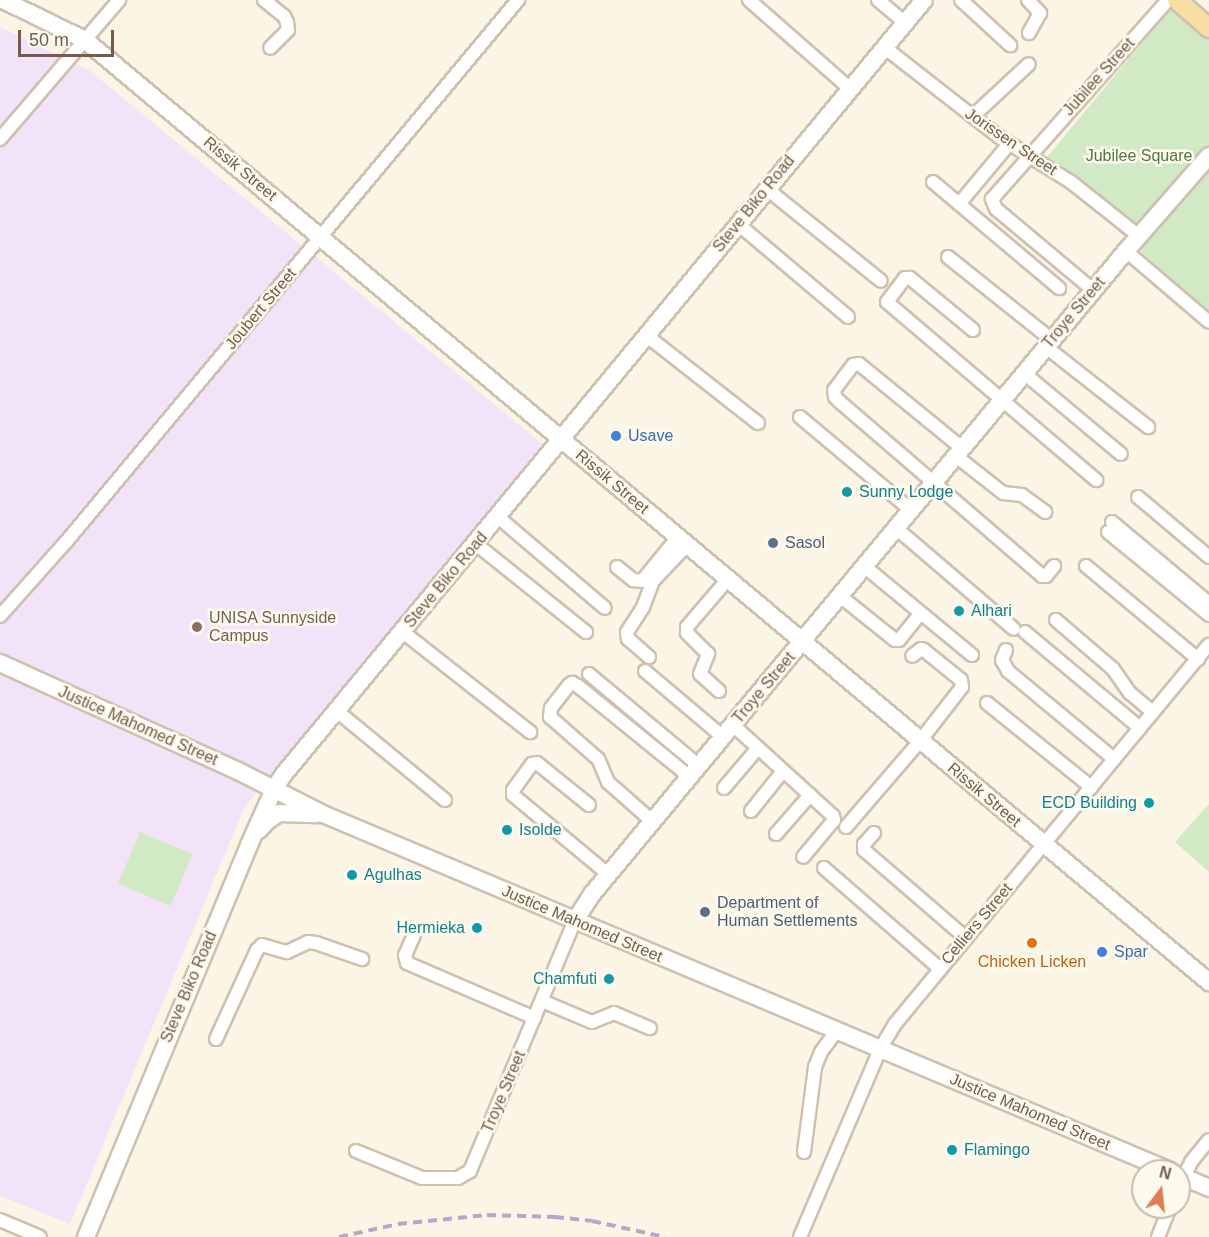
<!DOCTYPE html>
<style>
body{margin:0}
#map{position:relative;width:1209px;height:1237px;overflow:hidden;background:#fbf5e6;font-family:Arial,sans-serif}
div>[style]{position:absolute}
.education>*{inset:0;background:#f2e3f8}
.green>*{inset:0;background:#d1e9c5;transform-origin:0 0}
.roads{filter:drop-shadow(2px 0 #cfc0b0) drop-shadow(-2px 0 #cfc0b0) drop-shadow(0 2px #cfc0b0) drop-shadow(0 -2px #cfc0b0)}
.minor>*{height:12px;margin:-6px;padding:0 6px;transform-origin:6px;border-radius:6px;background:#fff}
.secondary>*{height:16px;margin:-8px;padding:0 8px;transform-origin:8px;border-radius:8px;background:#fff}
.primary>*{height:18px;margin:-9px;padding:0 9px;transform-origin:9px;border-radius:9px;background:#f7dea2}
.rail>*{height:4px;margin-top:-2px;transform-origin:0;background:repeating-linear-gradient(90deg,#b9a5c5 0 9px,transparent 0 15px)}
.dots>*{width:16px;height:16px;translate:-50% -50%;box-sizing:border-box;border:3px solid #fef9ed;border-radius:50%}
span{translate:-50% -50%;white-space:nowrap;text-align:center;line-height:1.15;-webkit-text-stroke:5px #fef9ed;paint-order:stroke}
.street-label{font-size:16px;color:#745d4c}
.park-label{font-size:16px;color:#507944}
.shop-label{font-size:16px;color:#366cbe}
.left{translate:0 -50%;text-align:left}
.culture-label{font-size:16px;color:#0d838f}
.right{translate:-100% -50%;text-align:right}
.service-label{font-size:16px;color:#4e5e75}
.education-label{font-size:16px;color:#785e54}
.food-label{font-size:16px;color:#c56008}
.north{position:absolute;left:1131px;top:1159px;width:60px;height:60px;box-sizing:border-box;background:#fef9ed;border:2px solid #c7bbad;border-radius:50%;rotate:15deg;font-size:16px;font-weight:700;line-height:24px;text-align:center;color:#745d4c}
.north::after{content:'';display:block;margin:auto;width:21px;height:27px;background:#e07c51;clip-path:polygon(50% 0,100% 100%,50% 72%,0 100%)}
.scale{position:absolute;left:18px;top:30px;width:96px;height:27px;box-sizing:border-box;border:3px solid #745d4c;border-top:0;padding-left:8px;font-size:18px;line-height:21px;white-space:nowrap;color:#745d4c;-webkit-text-stroke:4px #fef9ed;paint-order:stroke}
</style>
<div id="map">
<div class="education">
<i style="clip-path:polygon(0 27px,89px 70px,545px 446px,244px 808px,70px 1224px,0 1196px)"></i>
</div>
<div class="green">
<i style="clip-path:polygon(1174px 4px,1209px 35px,1209px 314px,1043px 162px)"></i>
<i style="clip-path:polygon(1209px 804px,1209px 872px,1175px 842px)"></i>
<i style="left:140px;top:832px;width:57px;height:56px;rotate:23deg"></i>
</div>
<div class="roads">
<div class="minor">
<i style="left:264px;top:0;width:26px;rotate:39deg"></i>
<i style="left:284px;top:16px;width:7px;rotate:63deg"></i>
<i style="left:287px;top:22px;width:8px;rotate:83deg"></i>
<i style="left:288px;top:30px;width:25px;rotate:135deg"></i>
<i style="left:749px;top:0;width:133px;rotate:41.3deg"></i>
<i style="left:878px;top:0;width:35px;rotate:40deg"></i>
<i style="left:961px;top:0;width:67px;rotate:42.6deg"></i>
<i style="left:1028px;top:0;width:18px;rotate:47deg"></i>
<i style="left:1040px;top:13px;width:23px;rotate:119deg"></i>
<i style="left:884px;top:47px;width:146px;rotate:38deg"></i>
<i style="left:999px;top:137px;width:85px;rotate:32deg"></i>
<i style="left:1071px;top:182px;width:87px;rotate:38.5deg"></i>
<i style="left:973px;top:116px;width:76px;rotate:-42.9deg"></i>
<i style="left:0;top:139px;width:183px;rotate:-49.4deg"></i>
<i style="left:933px;top:182px;width:165px;rotate:40.1deg"></i>
<i style="left:767px;top:189px;width:146px;rotate:38.9deg"></i>
<i style="left:959px;top:204px;width:78px;rotate:-50.2deg"></i>
<i style="left:738px;top:224px;width:144px;rotate:40.2deg"></i>
<i style="left:1126px;top:251px;width:109px;rotate:40.5deg"></i>
<i style="left:948px;top:257px;width:133px;rotate:38.6deg"></i>
<i style="left:1093px;top:290px;width:126px;rotate:-140.1deg"></i>
<i style="left:996px;top:209px;width:11px;rotate:-112deg"></i>
<i style="left:992px;top:199px;width:266px;rotate:-48.5deg"></i>
<i style="left:973px;top:330px;width:82px;rotate:-140.5deg"></i>
<i style="left:910px;top:278px;width:5px;rotate:180deg"></i>
<i style="left:905px;top:278px;width:30px;rotate:127deg"></i>
<i style="left:887px;top:302px;width:275px;rotate:40.4deg"></i>
<i style="left:647px;top:336px;width:141px;rotate:38.1deg"></i>
<i style="left:1046px;top:347px;width:130px;rotate:38.1deg"></i>
<i style="left:1024px;top:373px;width:126px;rotate:39.9deg"></i>
<i style="left:800px;top:417px;width:145px;rotate:40deg"></i>
<i style="left:962px;top:448px;width:133px;rotate:-140.8deg"></i>
<i style="left:859px;top:364px;width:6px;rotate:171deg"></i>
<i style="left:853px;top:365px;width:31px;rotate:127deg"></i>
<i style="left:834px;top:390px;width:7px;rotate:82deg"></i>
<i style="left:835px;top:397px;width:7px;rotate:45deg"></i>
<i style="left:840px;top:402px;width:267px;rotate:40.7deg"></i>
<i style="left:1042px;top:576px;width:4px"></i>
<i style="left:1046px;top:576px;width:13px;rotate:-51deg"></i>
<i style="left:956px;top:456px;width:60px;rotate:38.2deg"></i>
<i style="left:1003px;top:493px;width:19px;rotate:6deg"></i>
<i style="left:1022px;top:495px;width:29px;rotate:36deg"></i>
<i style="left:1138px;top:497px;width:93px;rotate:40.2deg"></i>
<i style="left:498px;top:517px;width:140px;rotate:40.4deg"></i>
<i style="left:1112px;top:522px;width:126px;rotate:39.9deg"></i>
<i style="left:896px;top:528px;width:155px;rotate:40.6deg"></i>
<i style="left:1108px;top:532px;width:131px;rotate:39.4deg"></i>
<i style="left:476px;top:544px;width:141px;rotate:38.7deg"></i>
<i style="left:864px;top:566px;width:140px;rotate:39.5deg"></i>
<i style="left:1086px;top:566px;width:146px;rotate:39.7deg"></i>
<i style="left:617px;top:567px;width:21px;rotate:39deg"></i>
<i style="left:633px;top:580px;width:9px;rotate:6deg"></i>
<i style="left:642px;top:581px;width:57px;rotate:-50.7deg"></i>
<i style="left:840px;top:596px;width:70px;rotate:38.7deg"></i>
<i style="left:895px;top:640px;width:4px"></i>
<i style="left:899px;top:640px;width:27px;rotate:-51deg"></i>
<i style="left:0;top:616px;width:99px;rotate:-48.3deg"></i>
<i style="left:66px;top:542px;width:706px;rotate:-50.17deg"></i>
<i style="left:1056px;top:620px;width:75px;rotate:40.7deg"></i>
<i style="left:1113px;top:669px;width:29px;rotate:55deg"></i>
<i style="left:1130px;top:693px;width:30px;rotate:40deg"></i>
<i style="left:403px;top:632px;width:162px;rotate:38.2deg"></i>
<i style="left:1025px;top:632px;width:150px;rotate:39.9deg"></i>
<i style="left:1006px;top:650px;width:11px;rotate:112deg"></i>
<i style="left:1002px;top:660px;width:13px;rotate:61deg"></i>
<i style="left:1008px;top:671px;width:138px;rotate:39.7deg"></i>
<i style="left:649px;top:657px;width:28px;rotate:-139deg"></i>
<i style="left:628px;top:639px;width:7px;rotate:-98deg"></i>
<i style="left:627px;top:632px;width:30px;rotate:-57deg"></i>
<i style="left:643px;top:607px;width:28px;rotate:-69deg"></i>
<i style="left:653px;top:581px;width:50px;rotate:-46.6deg"></i>
<i style="left:645px;top:671px;width:102px;rotate:40.2deg"></i>
<i style="left:589px;top:674px;width:143px;rotate:39.9deg"></i>
<i style="left:719px;top:691px;width:25px;rotate:-138deg"></i>
<i style="left:700px;top:674px;width:22px;rotate:-68deg"></i>
<i style="left:708px;top:654px;width:30px;rotate:-135deg"></i>
<i style="left:687px;top:633px;width:6px;rotate:-90deg"></i>
<i style="left:687px;top:627px;width:63px;rotate:-49.5deg"></i>
<i style="left:987px;top:703px;width:134px;rotate:38.9deg"></i>
<i style="left:337px;top:711px;width:140px;rotate:39.5deg"></i>
<i style="left:733px;top:725px;width:135px;rotate:42.3deg"></i>
<i style="left:833px;top:816px;width:4px;rotate:76deg"></i>
<i style="left:834px;top:820px;width:48px;rotate:130deg"></i>
<i style="left:724px;top:788px;width:52px;rotate:-49.6deg"></i>
<i style="left:589px;top:805px;width:67px;rotate:-141.1deg"></i>
<i style="left:537px;top:763px;width:5px;rotate:169deg"></i>
<i style="left:532px;top:764px;width:32px;rotate:126deg"></i>
<i style="left:513px;top:790px;width:5px;rotate:90deg"></i>
<i style="left:513px;top:795px;width:125px;rotate:39.8deg"></i>
<i style="left:751px;top:811px;width:51px;rotate:-51.3deg"></i>
<i style="left:653px;top:822px;width:60px;rotate:-138.4deg"></i>
<i style="left:608px;top:782px;width:25px;rotate:-113deg"></i>
<i style="left:598px;top:759px;width:64px;rotate:-138.8deg"></i>
<i style="left:550px;top:717px;width:9px;rotate:-84deg"></i>
<i style="left:551px;top:708px;width:29px;rotate:-52deg"></i>
<i style="left:569px;top:685px;width:4px;rotate:-34deg"></i>
<i style="left:572px;top:683px;width:7px;rotate:27deg"></i>
<i style="left:578px;top:686px;width:144px;rotate:39.1deg"></i>
<i style="left:846px;top:827px;width:113px;rotate:-49.3deg"></i>
<i style="left:920px;top:741px;width:68px;rotate:-52.1deg"></i>
<i style="left:962px;top:687px;width:7px;rotate:-98deg"></i>
<i style="left:961px;top:680px;width:48px;rotate:-141deg"></i>
<i style="left:924px;top:650px;width:3px;rotate:-162deg"></i>
<i style="left:921px;top:649px;width:11px;rotate:142deg"></i>
<i style="left:874px;top:833px;width:15px;rotate:132deg"></i>
<i style="left:864px;top:844px;width:6px;rotate:90deg"></i>
<i style="left:864px;top:850px;width:135px;rotate:40.8deg"></i>
<i style="left:776px;top:834px;width:52px;rotate:-48.9deg"></i>
<i style="left:824px;top:868px;width:154px;rotate:41deg"></i>
<i style="left:414px;top:935px;width:22px;rotate:114deg"></i>
<i style="left:405px;top:955px;width:8px;rotate:76deg"></i>
<i style="left:407px;top:963px;width:139px;rotate:23.3deg"></i>
<i style="left:542px;top:1001px;width:54px;rotate:22.8deg"></i>
<i style="left:592px;top:1022px;width:24px;rotate:-22deg"></i>
<i style="left:614px;top:1013px;width:39px;rotate:23deg"></i>
<i style="left:216px;top:1039px;width:98px;rotate:-65.3deg"></i>
<i style="left:257px;top:950px;width:7px;rotate:-45deg"></i>
<i style="left:262px;top:945px;width:26px;rotate:16deg"></i>
<i style="left:287px;top:952px;width:23px;rotate:-25deg"></i>
<i style="left:308px;top:942px;width:8px;rotate:7deg"></i>
<i style="left:316px;top:943px;width:49px;rotate:19.2deg"></i>
<i style="left:356px;top:1151px;width:71px;rotate:22.2deg"></i>
<i style="left:422px;top:1178px;width:36px"></i>
<i style="left:458px;top:1178px;width:14px;rotate:-30deg"></i>
<i style="left:470px;top:1171px;width:270px;rotate:-67.3deg"></i>
<i style="left:804px;top:1152px;width:86px;rotate:-82.6deg"></i>
<i style="left:815px;top:1067px;width:16px;rotate:-68deg"></i>
<i style="left:821px;top:1052px;width:27px;rotate:-54deg"></i>
<i style="left:1179px;top:1186px;width:27px;rotate:-63deg"></i>
<i style="left:1191px;top:1162px;width:28px;rotate:-51deg"></i>
<i style="left:0;top:1220px;width:43px;rotate:23deg"></i>
<i style="left:800px;top:1237px;width:204px;rotate:-66.9deg"></i>
<i style="left:880px;top:1049px;width:29px;rotate:-59deg"></i>
<i style="left:895px;top:1024px;width:492px;rotate:-50.4deg"></i>
<i style="left:1158px;top:1237px;width:32px;rotate:-68deg"></i>
</div>
<div class="secondary">
<i style="left:3px;top:0;width:91px;rotate:26deg"></i>
<i style="left:85px;top:40px;width:1467px;rotate:39.97deg"></i>
<i style="left:0;top:663px;width:261px;rotate:24.4deg"></i>
<i style="left:238px;top:771px;width:95px;rotate:26.8deg"></i>
<i style="left:323px;top:814px;width:919px;rotate:22.85deg"></i>
<i style="left:259px;top:830px;width:12px;rotate:-48deg"></i>
<i style="left:267px;top:821px;width:14px;rotate:-34deg"></i>
<i style="left:279px;top:813px;width:37px;rotate:2deg"></i>
<i style="left:574px;top:922px;width:35px;rotate:-57deg"></i>
<i style="left:593px;top:893px;width:834px;rotate:-50.3deg"></i>
<i style="left:1126px;top:251px;width:126px;rotate:-48.9deg"></i>
<i style="left:1179px;top:1175px;width:33px;rotate:23deg"></i>
<i style="left:86px;top:1237px;width:425px;rotate:-67.4deg"></i>
<i style="left:249px;top:845px;width:61px;rotate:-65.9deg"></i>
<i style="left:274px;top:789px;width:18px;rotate:-56deg"></i>
<i style="left:284px;top:774px;width:1004px;rotate:-50.41deg"></i>
</div>
<div class="primary">
<i style="left:1177px;top:0;width:43px;rotate:41.2deg"></i>
</div>
</div>
<div class="rail">
<i style="left:339px;top:1237px;width:60px;rotate:-12.4deg"></i>
<i style="left:398px;top:1224px;width:89px;rotate:-5.8deg"></i>
<i style="left:487px;top:1215px;width:68px;rotate:1.7deg"></i>
<i style="left:555px;top:1217px;width:37px;rotate:6deg"></i>
<i style="left:592px;top:1221px;width:75px;rotate:12.4deg"></i>
</div>
<div class="dots">
<i style="left:616px;top:436px;background:#3f7fe0"></i>
<i style="left:847px;top:492px;background:#0f9aa8"></i>
<i style="left:773px;top:543px;background:#5c6f8a"></i>
<i style="left:959px;top:611px;background:#0f9aa8"></i>
<i style="left:197px;top:627px;background:#8d6e63"></i>
<i style="left:1149px;top:803px;background:#0f9aa8"></i>
<i style="left:507px;top:830px;background:#0f9aa8"></i>
<i style="left:352px;top:875px;background:#0f9aa8"></i>
<i style="left:705px;top:912px;background:#5c6f8a"></i>
<i style="left:477px;top:928px;background:#0f9aa8"></i>
<i style="left:1032px;top:943px;background:#e8710a"></i>
<i style="left:1102px;top:952px;background:#3f7fe0"></i>
<i style="left:609px;top:979px;background:#0f9aa8"></i>
<i style="left:952px;top:1150px;background:#0f9aa8"></i>
</div>
<div class="street-label">
<span style="left:1099px;top:77px;rotate:-48deg">Jubilee Street</span>
<span style="left:1011px;top:142px;rotate:34deg">Jorissen Street</span>
<span style="left:240px;top:169px;rotate:40deg">Rissik Street</span>
<span style="left:754px;top:204px;rotate:-51deg">Steve Biko Road</span>
<span style="left:261px;top:309px;rotate:-50deg">Joubert Street</span>
<span style="left:1074px;top:313px;rotate:-50deg">Troye Street</span>
<span style="left:612px;top:482px;rotate:40deg">Rissik Street</span>
<span style="left:446px;top:580px;rotate:-50deg">Steve Biko Road</span>
<span style="left:764px;top:688px;rotate:-50deg">Troye Street</span>
<span style="left:138px;top:726px;rotate:24deg">Justice Mahomed Street</span>
<span style="left:984px;top:795px;rotate:40deg">Rissik Street</span>
<span style="left:582px;top:924px;rotate:23deg">Justice Mahomed Street</span>
<span style="left:977px;top:924px;rotate:-50deg">Celliers Street</span>
<span style="left:189px;top:987px;rotate:-67deg">Steve Biko Road</span>
<span style="left:504px;top:1092px;rotate:-67deg">Troye Street</span>
<span style="left:1030px;top:1112px;rotate:23deg">Justice Mahomed Street</span>
</div>
<div class="park-label">
<span style="left:1139px;top:156px">Jubilee Square</span>
</div>
<div class="shop-label">
<span class="left" style="left:628px;top:436px">Usave</span>
<span class="left" style="left:1114px;top:952px">Spar</span>
</div>
<div class="culture-label">
<span class="left" style="left:859px;top:492px">Sunny Lodge</span>
<span class="left" style="left:971px;top:611px">Alhari</span>
<span class="right" style="left:1137px;top:803px">ECD Building</span>
<span class="left" style="left:519px;top:830px">Isolde</span>
<span class="left" style="left:364px;top:875px">Agulhas</span>
<span class="right" style="left:465px;top:928px">Hermieka</span>
<span class="right" style="left:597px;top:979px">Chamfuti</span>
<span class="left" style="left:964px;top:1150px">Flamingo</span>
</div>
<div class="service-label">
<span class="left" style="left:785px;top:543px">Sasol</span>
<span class="left" style="left:717px;top:912px">Department of<br>Human Settlements</span>
</div>
<div class="education-label">
<span class="left" style="left:209px;top:627px">UNISA Sunnyside<br>Campus</span>
</div>
<div class="food-label">
<span style="left:1032px;top:962px">Chicken Licken</span>
</div>
<div class="north">N</div>
<div class="scale">50 m</div>
</div>
